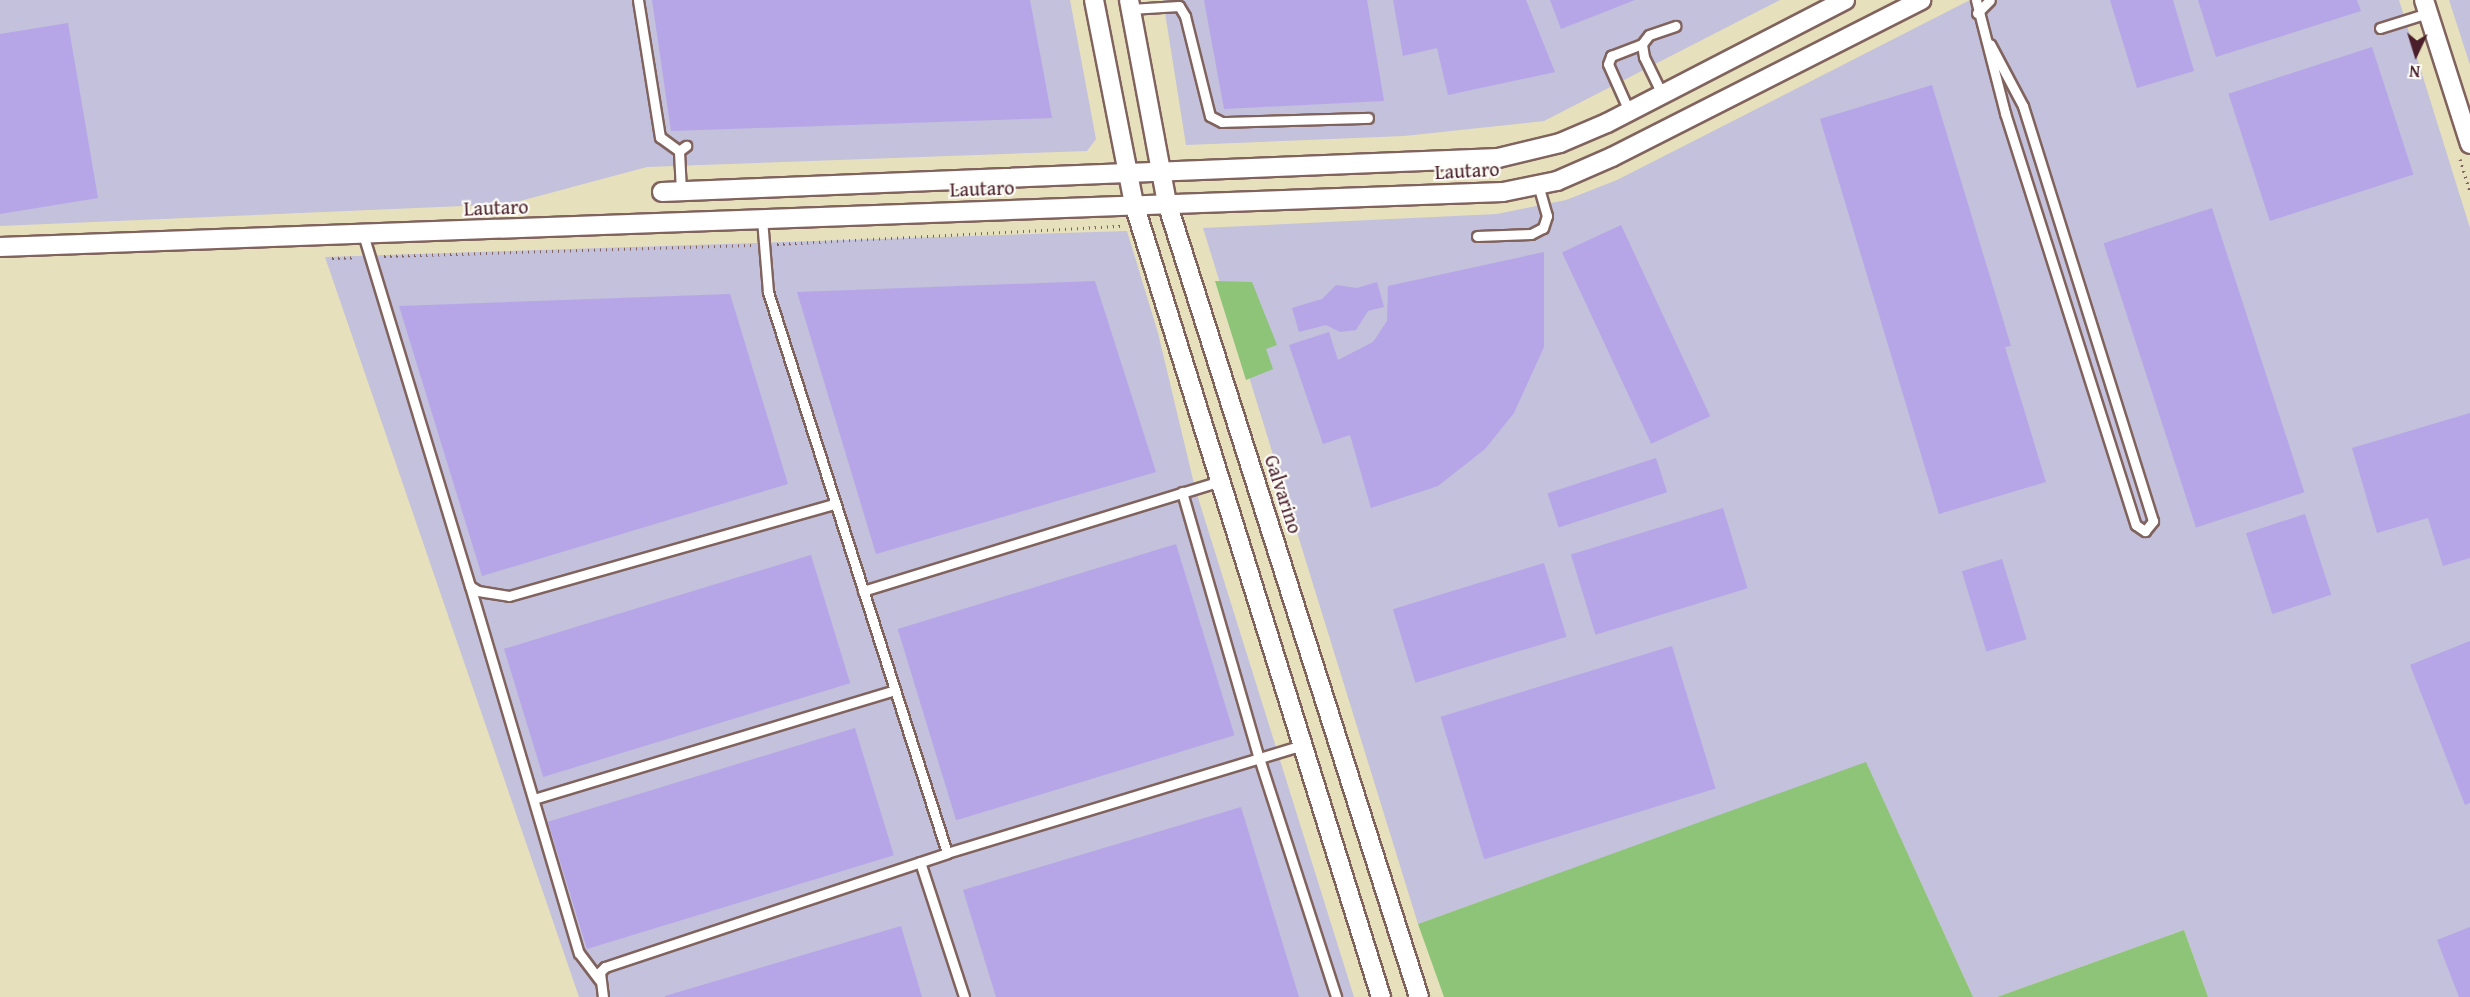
<!DOCTYPE html>
<style>
body{margin:0}
#map{position:relative;width:2470px;height:997px;overflow:hidden;background:#e7e0bc;font-family:"Gentium Book Plus",serif}
div>[style]{position:absolute}
.industrial>*{inset:0;background:#c3c1db}
.green>*{inset:0;background:#8dc477}
.building>*{inset:0;background:#b6a6e8;transform-origin:0 0}
.path>*{height:3px;margin-top:-1.5px;transform-origin:0;background:repeating-linear-gradient(90deg,#81635e 0 1.5px,transparent 0 6px)}
.roads{filter:drop-shadow(2px 0 #81635e) drop-shadow(-2px 0 #81635e) drop-shadow(0 2px #81635e) drop-shadow(0 -2px #81635e)}
.service>*{height:9px;margin:-4.5px;padding:0 4.5px;transform-origin:4.5px;border-radius:4.5px;background:#fff}
.minor>*{height:18px;margin:-9px;padding:0 9px;transform-origin:9px;border-radius:9px;background:#fff}
span{translate:-50% -50%;white-space:nowrap;text-align:center;line-height:1.15;-webkit-text-stroke:4.5px #fdfcf7;paint-order:stroke}
.street-label{font-size:20px;color:#4a1f2b}
.north{position:absolute;left:2386px;top:24px;width:60px;height:60px;-webkit-text-stroke:4px #fdfcf7;paint-order:stroke;rotate:184deg;font-size:16px;font-weight:700;line-height:24px;text-align:center;color:#4a1f2b}
.north::after{content:'';display:block;margin:auto;width:21px;height:27px;background:#4a1f2b;clip-path:polygon(50% 0,100% 100%,50% 72%,0 100%)}
</style>
<div id="map">
<div class="industrial">
<i style="clip-path:polygon(0 0,1070px 0,1096px 139px,1087px 151px,647px 167px,509px 204px,0 226px)"></i>
<i style="clip-path:polygon(1163px 0,1780px 0,1544px 121px,1404px 136px,1186px 145px)"></i>
<i style="clip-path:polygon(1970px 0,2399px 0,2470px 228px,2470px 997px,2208px 997px,2184px 930px,1997px 997px,1973px 997px,1866px 763px,1418px 924px,1203px 228px,1497px 214px,1566px 200px,1617px 180px)"></i>
<i style="clip-path:polygon(2449px 0,2470px 0,2470px 65px)"></i>
<i style="clip-path:polygon(1127px 231px,1158px 333px,1195px 488px,1354px 997px,579px 997px,325px 257px)"></i>
</div>
<div class="green">
<i style="clip-path:polygon(1215px 281px,1252px 282px,1277px 345px,1266px 349px,1273px 369px,1246px 380px)"></i>
<i style="clip-path:polygon(1866px 762px,1973px 997px,1444px 997px,1418px 924px)"></i>
<i style="clip-path:polygon(2184px 930px,2208px 997px,1997px 997px)"></i>
</div>
<div class="building">
<i style="clip-path:polygon(652px 0,1030px 0,1052px 118px,671px 131px)"></i>
<i style="clip-path:polygon(1204px 0,1367px 0,1384px 101px,1224px 109px)"></i>
<i style="clip-path:polygon(1393px 0,1526px 0,1555px 72px,1448px 95px,1437px 48px,1403px 56px)"></i>
<i style="clip-path:polygon(1550px 0,1635px 0,1561px 29px)"></i>
<i style="clip-path:polygon(2110px 0,2173px 0,2194px 71px,2137px 88px)"></i>
<i style="clip-path:polygon(2198px 0,2357px 0,2361px 11px,2216px 57px)"></i>
<i style="clip-path:polygon(68px 23px,98px 198px,0 214px,0 34px)"></i>
<i style="left:2372px;top:47px;width:134px;height:151px;rotate:72deg"></i>
<i style="clip-path:polygon(1932px 85px,2011px 346px,2005px 347px,2046px 482px,1939px 514px,1820px 119px)"></i>
<i style="left:2212px;top:208px;width:299px;height:114px;rotate:72deg"></i>
<i style="left:1621px;top:225px;width:211px;height:65px;rotate:65deg"></i>
<i style="clip-path:polygon(1544px 252px,1544px 347px,1514px 413px,1485px 449px,1438px 486px,1371px 508px,1350px 435px,1323px 444px,1289px 345px,1329px 332px,1338px 360px,1373px 342px,1387px 321px,1388px 286px)"></i>
<i style="clip-path:polygon(1095px 281px,1156px 472px,876px 554px,797px 292px)"></i>
<i style="clip-path:polygon(1377px 282px,1384px 307px,1368px 311px,1356px 330px,1340px 332px,1326px 325px,1299px 332px,1292px 308px,1322px 299px,1336px 285px,1357px 288px)"></i>
<i style="clip-path:polygon(730px 294px,788px 484px,482px 576px,399px 306px)"></i>
<i style="clip-path:polygon(2470px 413px,2470px 558px,2443px 566px,2428px 518px,2377px 533px,2352px 448px)"></i>
<i style="left:1656px;top:458px;width:36px;height:114px;rotate:72deg"></i>
<i style="left:1723px;top:508px;width:84px;height:159px;rotate:73deg"></i>
<i style="left:2305px;top:514px;width:85px;height:62px;rotate:72deg"></i>
<i style="left:1176px;top:544px;width:200px;height:291px;rotate:73deg"></i>
<i style="left:811px;top:555px;width:134px;height:321px;rotate:73deg"></i>
<i style="left:2002px;top:559px;width:84px;height:42px;rotate:73deg"></i>
<i style="left:1544px;top:563px;width:77px;height:158px;rotate:73deg"></i>
<i style="clip-path:polygon(2470px 641px,2470px 803px,2465px 805px,2410px 665px)"></i>
<i style="left:1672px;top:646px;width:149px;height:242px;rotate:73deg"></i>
<i style="left:855px;top:728px;width:133px;height:321px;rotate:73deg"></i>
<i style="clip-path:polygon(1241px 807px,1299px 997px,996px 997px,963px 890px)"></i>
<i style="clip-path:polygon(901px 926px,922px 997px,665px 997px,665px 996px)"></i>
<i style="clip-path:polygon(2470px 927px,2470px 997px,2459px 997px,2437px 940px)"></i>
</div>
<div class="path">
<i style="left:2460px;top:159px;width:34px;rotate:73deg"></i>
<i style="left:777px;top:244px;width:347px;rotate:-3deg"></i>
<i style="left:384px;top:256px;width:368px;rotate:-1.7deg"></i>
<i style="left:332px;top:258px;width:24px;rotate:-2deg"></i>
</div>
<div class="roads">
<div class="service">
<i style="left:638px;top:0;width:139px;rotate:80.9deg"></i>
<i style="left:660px;top:137px;width:24px;rotate:36deg"></i>
<i style="left:1976px;top:0;width:117px;rotate:75.6deg"></i>
<i style="left:2005px;top:113px;width:432px;rotate:72.4deg"></i>
<i style="left:2136px;top:525px;width:11px;rotate:34deg"></i>
<i style="left:2145px;top:531px;width:13px;rotate:-51deg"></i>
<i style="left:2153px;top:521px;width:435px;rotate:-107.4deg"></i>
<i style="left:2023px;top:106px;width:70px;rotate:-118deg"></i>
<i style="left:1130px;top:9px;width:49px;rotate:-3.5deg"></i>
<i style="left:1179px;top:6px;width:12px;rotate:59deg"></i>
<i style="left:1185px;top:16px;width:103px;rotate:76deg"></i>
<i style="left:1210px;top:116px;width:13px;rotate:27deg"></i>
<i style="left:1222px;top:122px;width:146px;rotate:-1.6deg"></i>
<i style="left:1977px;top:13px;width:18px;rotate:-45deg"></i>
<i style="left:2380px;top:28px;width:50px;rotate:-17.4deg"></i>
<i style="left:1662px;top:94px;width:41px;rotate:-115.9deg"></i>
<i style="left:1644px;top:57px;width:13px;rotate:-99deg"></i>
<i style="left:1642px;top:44px;width:11px;rotate:-52deg"></i>
<i style="left:1649px;top:35px;width:28px;rotate:-19deg"></i>
<i style="left:1629px;top:111px;width:51px;rotate:-114.1deg"></i>
<i style="left:1608px;top:64px;width:9px;rotate:-69deg"></i>
<i style="left:1611px;top:56px;width:33px;rotate:-21deg"></i>
<i style="left:681px;top:191px;width:40px;rotate:-92.9deg"></i>
<i style="left:679px;top:151px;width:9px;rotate:-36deg"></i>
<i style="left:762px;top:219px;width:73px;rotate:85.3deg"></i>
<i style="left:768px;top:292px;width:589px;rotate:72.3deg"></i>
<i style="left:947px;top:853px;width:371px;rotate:-16.9deg"></i>
<i style="left:363px;top:234px;width:368px;rotate:73.1deg"></i>
<i style="left:470px;top:586px;width:9px;rotate:32deg"></i>
<i style="left:478px;top:591px;width:31px;rotate:9deg"></i>
<i style="left:509px;top:596px;width:339px;rotate:-15.8deg"></i>
<i style="left:1477px;top:236px;width:54px;rotate:-2.1deg"></i>
<i style="left:1531px;top:234px;width:13px;rotate:-27deg"></i>
<i style="left:1543px;top:228px;width:13px;rotate:-72deg"></i>
<i style="left:1547px;top:216px;width:32px;rotate:-106deg"></i>
<i style="left:1182px;top:492px;width:277px;rotate:73.9deg"></i>
<i style="left:1259px;top:758px;width:251px;rotate:72.1deg"></i>
<i style="left:470px;top:586px;width:383px;rotate:73.5deg"></i>
<i style="left:579px;top:953px;width:34px;rotate:53deg"></i>
<i style="left:863px;top:591px;width:375px;rotate:-17.1deg"></i>
<i style="left:534px;top:799px;width:377px;rotate:-16.8deg"></i>
<i style="left:920px;top:862px;width:142px;rotate:71.9deg"></i>
<i style="left:603px;top:997px;width:25px;rotate:-97deg"></i>
<i style="left:600px;top:972px;width:7px;rotate:-45deg"></i>
<i style="left:605px;top:967px;width:360px;rotate:-18.4deg"></i>
</div>
<div class="minor">
<i style="left:1094px;top:0;width:208px;rotate:78.9deg"></i>
<i style="left:1134px;top:204px;width:831px;rotate:72.7deg"></i>
<i style="left:1129px;top:0;width:207px;rotate:79.4deg"></i>
<i style="left:1167px;top:203px;width:833px;rotate:72.39deg"></i>
<i style="left:2424px;top:0;width:151px;rotate:72.3deg"></i>
<i style="left:662px;top:192px;width:837px;rotate:-2.33deg"></i>
<i style="left:1498px;top:158px;width:64px;rotate:-13.6deg"></i>
<i style="left:1560px;top:143px;width:51px;rotate:-23.1deg"></i>
<i style="left:1607px;top:123px;width:268px;rotate:-27.3deg"></i>
<i style="left:0;top:247px;width:1504px;rotate:-2.1deg"></i>
<i style="left:1503px;top:192px;width:55px;rotate:-11.5deg"></i>
<i style="left:1557px;top:181px;width:60px;rotate:-23.6deg"></i>
<i style="left:1612px;top:157px;width:347px;rotate:-26.9deg"></i>
</div>
</div>
<div class="street-label">
<span style="left:1467px;top:170px;rotate:-3deg">Lautaro</span>
<span style="left:982px;top:188px;rotate:-2deg">Lautaro</span>
<span style="left:496px;top:207px;rotate:-2deg">Lautaro</span>
<span style="left:1284px;top:494px;rotate:72deg">Galvarino</span>
</div>
<div class="north">N</div>
</div>
